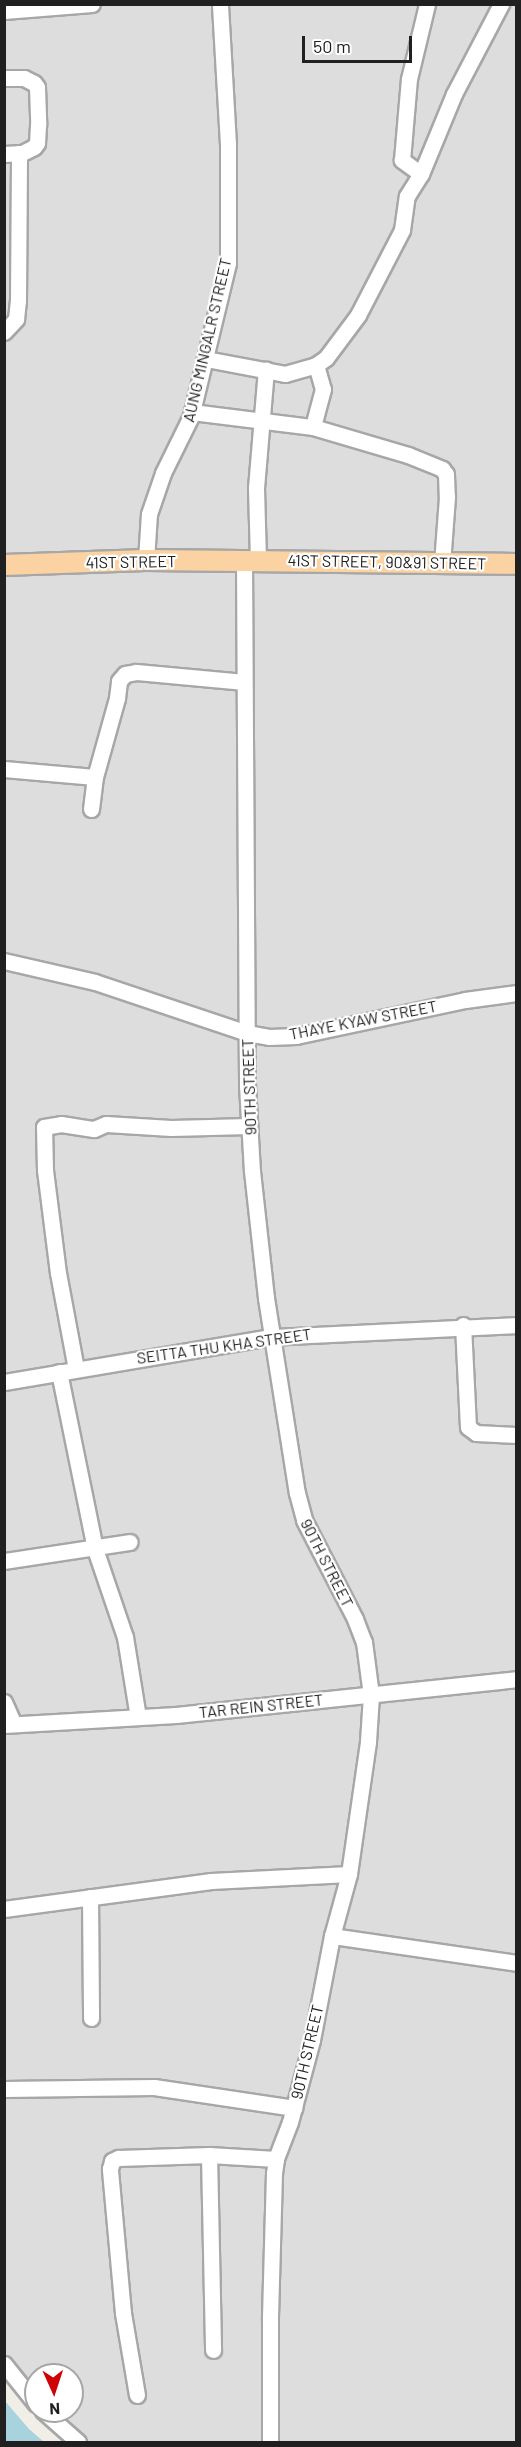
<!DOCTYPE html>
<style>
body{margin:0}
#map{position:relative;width:521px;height:2447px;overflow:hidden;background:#f1ede7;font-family:Barlow,sans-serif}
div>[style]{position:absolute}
.residential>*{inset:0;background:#dedddd}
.water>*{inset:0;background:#a8d3de}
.roads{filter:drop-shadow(2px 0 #a7a7a7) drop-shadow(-2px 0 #a7a7a7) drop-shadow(0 2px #a7a7a7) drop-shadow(0 -2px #a7a7a7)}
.minor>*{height:15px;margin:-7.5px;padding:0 7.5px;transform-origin:7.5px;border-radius:7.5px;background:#fff}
.major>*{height:20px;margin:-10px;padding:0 10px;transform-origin:10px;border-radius:10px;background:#fbd3a2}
span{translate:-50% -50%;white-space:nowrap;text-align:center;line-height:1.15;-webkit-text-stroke:4.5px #fff;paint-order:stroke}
.street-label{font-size:16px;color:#202020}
.frame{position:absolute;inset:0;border:6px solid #202020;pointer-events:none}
.north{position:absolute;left:24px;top:2363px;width:60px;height:60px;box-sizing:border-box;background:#fff;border:2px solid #a6a6a6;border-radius:50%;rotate:177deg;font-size:16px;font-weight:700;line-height:24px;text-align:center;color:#202020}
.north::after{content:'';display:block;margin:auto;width:21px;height:27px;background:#cf0206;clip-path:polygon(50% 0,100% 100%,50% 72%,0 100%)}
.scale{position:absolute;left:302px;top:36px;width:110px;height:27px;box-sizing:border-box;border:3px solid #202020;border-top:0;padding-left:8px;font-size:18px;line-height:21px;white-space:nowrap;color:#202020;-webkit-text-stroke:4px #fff;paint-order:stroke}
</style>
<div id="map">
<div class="residential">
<i style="clip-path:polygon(4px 5px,516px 5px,516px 2442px,87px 2442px,49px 2411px,72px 2411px,72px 2375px,36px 2375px,36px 2400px,28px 2393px,5px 2353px)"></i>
</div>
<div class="water">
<i style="clip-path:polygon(5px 2401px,29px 2429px,44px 2442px,5px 2442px)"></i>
</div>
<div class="roads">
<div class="minor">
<i style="left:4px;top:11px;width:88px;rotate:-4.5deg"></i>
<i style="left:4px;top:78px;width:20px"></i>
<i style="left:24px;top:78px;width:11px;rotate:27deg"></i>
<i style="left:34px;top:83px;width:5px;rotate:53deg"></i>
<i style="left:37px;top:87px;width:38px;rotate:88deg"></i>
<i style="left:38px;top:125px;width:18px;rotate:93deg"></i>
<i style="left:37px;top:143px;width:5px;rotate:127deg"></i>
<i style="left:34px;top:147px;width:13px;rotate:153deg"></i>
<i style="left:22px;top:153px;width:18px;rotate:177deg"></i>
<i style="left:421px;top:174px;width:24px;rotate:-144deg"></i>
<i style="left:402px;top:160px;width:81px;rotate:-85.1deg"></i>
<i style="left:409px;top:79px;width:77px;rotate:-76.5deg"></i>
<i style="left:4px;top:332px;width:18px;rotate:-47deg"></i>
<i style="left:16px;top:319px;width:18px;rotate:-84deg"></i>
<i style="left:18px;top:301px;width:148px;rotate:-89.6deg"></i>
<i style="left:206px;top:359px;width:80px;rotate:10.8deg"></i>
<i style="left:285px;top:374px;width:32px;rotate:-16deg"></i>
<i style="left:316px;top:365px;width:12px;rotate:-35deg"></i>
<i style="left:326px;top:358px;width:54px;rotate:-53.3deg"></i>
<i style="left:358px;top:315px;width:96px;rotate:-62.6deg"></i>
<i style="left:402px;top:230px;width:34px;rotate:-82deg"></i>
<i style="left:407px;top:196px;width:26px;rotate:-58deg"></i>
<i style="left:421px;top:174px;width:87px;rotate:-67.6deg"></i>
<i style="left:454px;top:94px;width:102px;rotate:-62.4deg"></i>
<i style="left:316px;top:365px;width:25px;rotate:74deg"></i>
<i style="left:323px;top:389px;width:39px;rotate:105deg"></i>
<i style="left:313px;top:427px;width:99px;rotate:16.4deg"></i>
<i style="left:408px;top:455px;width:37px;rotate:22deg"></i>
<i style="left:442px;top:469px;width:6px;rotate:51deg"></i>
<i style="left:446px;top:474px;width:23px;rotate:88deg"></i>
<i style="left:447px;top:497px;width:66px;rotate:94.3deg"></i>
<i style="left:192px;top:412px;width:122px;rotate:7.1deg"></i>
<i style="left:146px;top:560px;width:46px;rotate:-86.3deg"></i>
<i style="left:149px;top:514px;width:43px;rotate:-71.1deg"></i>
<i style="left:163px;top:473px;width:64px;rotate:-63.8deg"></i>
<i style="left:191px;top:416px;width:157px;rotate:-76.4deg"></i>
<i style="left:228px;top:263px;width:119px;rotate:-90deg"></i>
<i style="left:228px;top:144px;width:140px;rotate:-93.3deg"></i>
<i style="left:258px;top:560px;width:72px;rotate:-91.6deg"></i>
<i style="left:256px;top:488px;width:119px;rotate:-85.2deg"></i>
<i style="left:244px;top:561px;width:524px;rotate:89.67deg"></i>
<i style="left:247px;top:1085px;width:86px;rotate:86.7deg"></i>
<i style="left:252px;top:1171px;width:128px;rotate:83.7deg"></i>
<i style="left:266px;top:1298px;width:197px;rotate:81deg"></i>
<i style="left:297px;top:1493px;width:28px;rotate:75deg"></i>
<i style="left:304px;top:1520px;width:111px;rotate:62.7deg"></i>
<i style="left:355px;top:1619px;width:25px;rotate:69deg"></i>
<i style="left:364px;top:1642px;width:53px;rotate:82.5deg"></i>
<i style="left:371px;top:1695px;width:47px;rotate:93.7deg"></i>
<i style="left:368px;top:1742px;width:133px;rotate:98.2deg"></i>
<i style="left:349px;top:1874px;width:64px;rotate:105.3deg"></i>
<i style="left:332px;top:1936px;width:106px;rotate:100.9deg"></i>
<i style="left:312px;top:2040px;width:85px;rotate:105deg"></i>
<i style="left:290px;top:2122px;width:40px;rotate:111deg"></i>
<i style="left:276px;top:2159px;width:14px;rotate:98deg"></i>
<i style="left:274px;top:2173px;width:147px;rotate:91.6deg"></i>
<i style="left:270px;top:2320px;width:122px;rotate:90deg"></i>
<i style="left:4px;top:769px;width:91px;rotate:5deg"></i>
<i style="left:91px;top:809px;width:32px;rotate:-83deg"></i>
<i style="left:95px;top:777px;width:82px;rotate:-74.4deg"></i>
<i style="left:117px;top:698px;width:17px;rotate:-83deg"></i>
<i style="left:119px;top:681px;width:9px;rotate:-49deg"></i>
<i style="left:125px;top:674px;width:11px;rotate:-10deg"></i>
<i style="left:136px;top:672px;width:107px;rotate:5.3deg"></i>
<i style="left:4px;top:961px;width:93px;rotate:13deg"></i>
<i style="left:95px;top:982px;width:160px;rotate:18.5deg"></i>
<i style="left:247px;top:1033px;width:22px;rotate:10deg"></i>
<i style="left:269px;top:1037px;width:27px;rotate:-2deg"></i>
<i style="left:296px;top:1036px;width:173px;rotate:-12deg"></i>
<i style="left:465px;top:1000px;width:51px;rotate:-7.8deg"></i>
<i style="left:463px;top:1325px;width:102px;rotate:87.2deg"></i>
<i style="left:468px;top:1427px;width:10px;rotate:37deg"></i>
<i style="left:476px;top:1433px;width:40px;rotate:2.9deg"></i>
<i style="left:76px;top:1369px;width:98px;rotate:-100.6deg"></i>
<i style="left:58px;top:1273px;width:104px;rotate:-97.2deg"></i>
<i style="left:45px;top:1170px;width:43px;rotate:-91.3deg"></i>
<i style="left:44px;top:1127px;width:17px;rotate:-10deg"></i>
<i style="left:61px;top:1124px;width:33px;rotate:9deg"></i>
<i style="left:94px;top:1129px;width:13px;rotate:-23deg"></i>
<i style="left:106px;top:1124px;width:65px;rotate:3.5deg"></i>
<i style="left:171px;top:1128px;width:78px;rotate:-1.5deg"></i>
<i style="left:59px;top:1372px;width:181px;rotate:78.5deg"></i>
<i style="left:95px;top:1549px;width:93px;rotate:71.2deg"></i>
<i style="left:125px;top:1637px;width:81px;rotate:80.8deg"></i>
<i style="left:4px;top:1382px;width:271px;rotate:-9.6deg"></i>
<i style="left:271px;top:1337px;width:245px;rotate:-2.8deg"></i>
<i style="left:4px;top:1561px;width:127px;rotate:-8.6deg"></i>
<i style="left:4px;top:1702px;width:24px;rotate:66deg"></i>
<i style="left:4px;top:1725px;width:172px;rotate:-3.3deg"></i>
<i style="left:176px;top:1715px;width:342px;rotate:-6deg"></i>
<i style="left:90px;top:1897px;width:121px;rotate:89.5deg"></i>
<i style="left:4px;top:1909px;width:209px;rotate:-7.7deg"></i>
<i style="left:211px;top:1881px;width:138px;rotate:-2.9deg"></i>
<i style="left:332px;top:1936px;width:186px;rotate:8.3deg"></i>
<i style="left:4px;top:2089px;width:150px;rotate:-0.8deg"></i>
<i style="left:154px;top:2087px;width:142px;rotate:8.5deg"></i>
<i style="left:209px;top:2155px;width:195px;rotate:88.8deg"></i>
<i style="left:4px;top:2364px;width:51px;rotate:51.3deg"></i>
<i style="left:137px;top:2395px;width:83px;rotate:-99.7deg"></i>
<i style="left:123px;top:2313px;width:145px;rotate:-95.2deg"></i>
<i style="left:110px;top:2169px;width:8px;rotate:-76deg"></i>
<i style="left:112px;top:2161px;width:7px;rotate:-27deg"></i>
<i style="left:118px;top:2158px;width:91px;rotate:-1.9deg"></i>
<i style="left:209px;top:2155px;width:67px;rotate:3.4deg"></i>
<i style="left:43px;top:2411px;width:47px;rotate:41.5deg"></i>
</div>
<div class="major">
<i style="left:4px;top:565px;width:142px;rotate:-2deg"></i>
<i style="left:146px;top:560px;width:370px;rotate:0.6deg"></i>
</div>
</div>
<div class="street-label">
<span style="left:207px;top:340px;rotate:-77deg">AUNG MINGALR STREET</span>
<span style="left:131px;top:562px;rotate:-1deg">41ST STREET</span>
<span style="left:387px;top:562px;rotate:1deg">41ST STREET, 90&amp;91 STREET</span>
<span style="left:363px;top:1020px;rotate:-11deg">THAYE KYAW STREET</span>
<span style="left:249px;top:1087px;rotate:-92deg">90TH STREET</span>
<span style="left:224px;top:1346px;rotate:-8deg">SEITTA THU KHA STREET</span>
<span style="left:327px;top:1563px;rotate:63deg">90TH STREET</span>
<span style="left:261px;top:1706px;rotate:-6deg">TAR REIN STREET</span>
<span style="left:307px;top:2052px;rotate:-77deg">90TH STREET</span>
</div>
<div class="frame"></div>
<div class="north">N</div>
<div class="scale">50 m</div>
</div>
